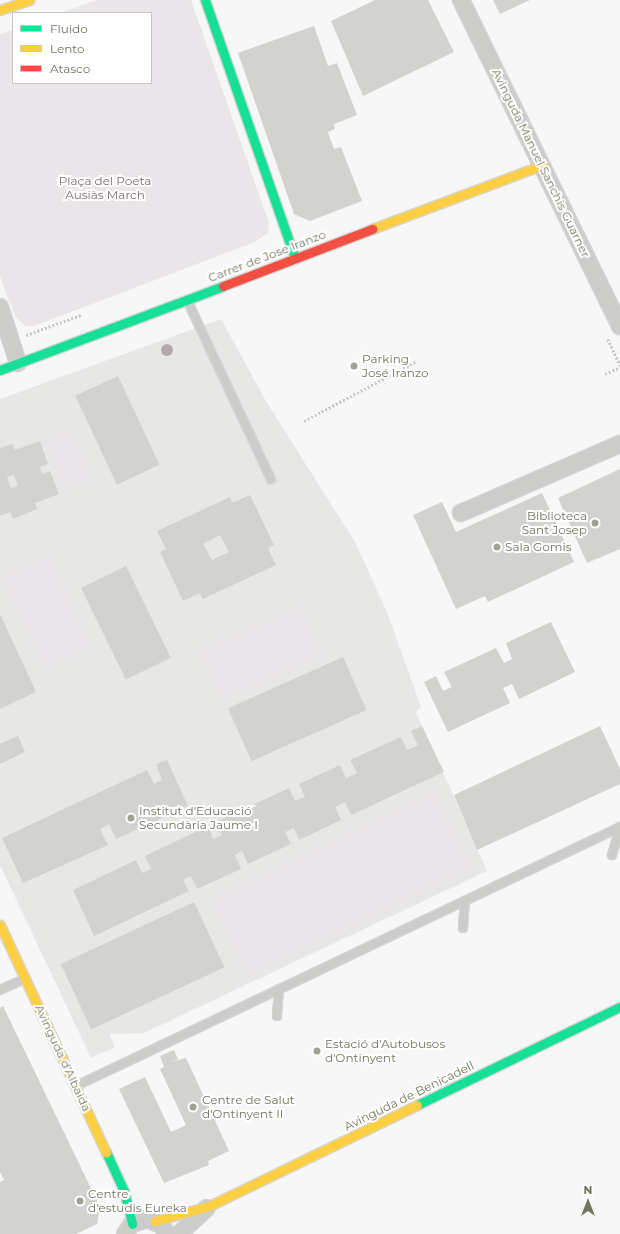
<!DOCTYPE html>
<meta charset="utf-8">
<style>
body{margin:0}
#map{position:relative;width:620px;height:1234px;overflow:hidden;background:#f7f7f7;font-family:Montserrat,sans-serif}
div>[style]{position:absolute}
.built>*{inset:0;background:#e7e7e5}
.green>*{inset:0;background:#eae5e9;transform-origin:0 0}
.building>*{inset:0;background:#d2d2cf;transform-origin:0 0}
.path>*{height:2.5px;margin-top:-1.25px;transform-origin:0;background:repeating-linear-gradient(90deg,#c8c9c7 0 2px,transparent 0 4px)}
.roads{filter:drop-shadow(1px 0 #d4d5d3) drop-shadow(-1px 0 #d4d5d3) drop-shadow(0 1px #d4d5d3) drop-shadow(0 -1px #d4d5d3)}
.lane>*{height:8px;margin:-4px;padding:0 4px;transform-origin:4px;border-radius:4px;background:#ccccca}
.street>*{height:16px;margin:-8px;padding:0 8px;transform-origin:8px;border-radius:8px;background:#ccccca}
.fast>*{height:9px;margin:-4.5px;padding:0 4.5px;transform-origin:4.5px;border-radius:4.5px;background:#16e098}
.slow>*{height:9px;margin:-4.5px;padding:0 4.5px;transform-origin:4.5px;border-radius:4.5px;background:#ffcf43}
.jam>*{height:9px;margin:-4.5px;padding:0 4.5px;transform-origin:4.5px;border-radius:4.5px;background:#f24e42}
.trees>*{width:12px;height:12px;margin:-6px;border-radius:50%;background:#b4a8ae}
.dots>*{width:11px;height:11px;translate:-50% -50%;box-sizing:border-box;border:2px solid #fff;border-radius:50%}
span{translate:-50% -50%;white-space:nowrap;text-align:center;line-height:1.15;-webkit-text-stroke:4px #fff;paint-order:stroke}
.street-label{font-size:12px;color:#71745c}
.park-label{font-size:12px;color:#7d6873}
.poi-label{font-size:12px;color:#71745c}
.left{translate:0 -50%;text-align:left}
.right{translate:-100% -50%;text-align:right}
.legend{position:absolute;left:12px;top:12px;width:140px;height:72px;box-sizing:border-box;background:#fff;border:1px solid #c6c7be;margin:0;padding:5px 7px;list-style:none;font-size:12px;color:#71745c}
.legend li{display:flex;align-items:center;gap:8px;height:20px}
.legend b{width:20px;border:1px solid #c6c7be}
.north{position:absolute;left:568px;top:1182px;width:40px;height:40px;-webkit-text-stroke:3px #fff;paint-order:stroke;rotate:0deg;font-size:11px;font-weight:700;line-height:16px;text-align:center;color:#71745c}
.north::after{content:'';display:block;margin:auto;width:14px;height:18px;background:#71745c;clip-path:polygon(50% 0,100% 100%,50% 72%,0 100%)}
</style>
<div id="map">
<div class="built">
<i style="clip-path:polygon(221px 319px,267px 403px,355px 542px,387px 612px,421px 707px,416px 712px,487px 871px,144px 1033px,109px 1034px,115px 1047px,91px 1058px,0 865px,0 399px)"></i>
</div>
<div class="green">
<i style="clip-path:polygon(97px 0,191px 0,269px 223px,268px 233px,255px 242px,34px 326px,25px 326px,15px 316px,0 276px,0 34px,13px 30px,13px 83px,151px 83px,151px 13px,60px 13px)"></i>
<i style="left:73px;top:430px;width:53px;height:30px;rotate:69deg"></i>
<i style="left:50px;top:555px;width:102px;height:52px;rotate:66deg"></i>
<i style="left:300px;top:606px;width:55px;height:110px;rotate:66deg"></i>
<i style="left:435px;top:791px;width:85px;height:250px;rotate:64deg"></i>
</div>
<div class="building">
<i style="clip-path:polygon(375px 0,428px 0,454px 52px,363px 96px,331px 21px)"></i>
<i style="clip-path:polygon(493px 0,530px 0,500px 14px)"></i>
<i style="clip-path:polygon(314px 26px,328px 66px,337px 63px,357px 115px,334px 124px,335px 129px,328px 132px,334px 149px,341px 147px,362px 201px,310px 221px,294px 214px,238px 53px)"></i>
<i style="left:118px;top:376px;width:98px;height:47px;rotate:65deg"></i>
<i style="clip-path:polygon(evenodd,40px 441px,48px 464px,40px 467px,42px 474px,50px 471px,59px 494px,35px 503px,37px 509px,13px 519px,10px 512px,0 516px,0 448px,13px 444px,15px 450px,40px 441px,14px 475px,18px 486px,11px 488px,7px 477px,14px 475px)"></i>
<i style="clip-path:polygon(620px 469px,620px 549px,587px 563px,558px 498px)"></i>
<i style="clip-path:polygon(542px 493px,574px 562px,488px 602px,485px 596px,456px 609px,413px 515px,442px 502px,456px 532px)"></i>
<i style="clip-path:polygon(evenodd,250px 495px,274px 545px,268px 548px,276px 565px,203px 599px,200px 593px,183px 601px,160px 552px,166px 549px,157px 531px,230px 497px,232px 503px,250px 495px,220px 535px,229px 552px,212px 560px,203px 544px,220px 535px)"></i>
<i style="left:126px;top:566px;width:102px;height:50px;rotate:64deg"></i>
<i style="clip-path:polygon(0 614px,36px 692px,0 709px)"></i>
<i style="clip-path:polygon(551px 622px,575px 672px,519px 699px,512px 684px,503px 688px,510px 703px,448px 732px,424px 682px,436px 676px,443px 691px,452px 687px,444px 672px,496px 648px,504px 663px,512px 659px,506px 643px)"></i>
<i style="left:343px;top:657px;width:58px;height:126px;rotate:66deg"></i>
<i style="clip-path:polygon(422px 726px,444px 772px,351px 815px,345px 802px,335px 807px,341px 820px,299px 840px,294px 828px,285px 832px,291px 844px,248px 864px,242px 851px,235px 855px,241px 869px,197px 889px,191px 876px,183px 880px,189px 891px,94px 936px,73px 890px,136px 860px,142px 873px,151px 869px,145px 856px,208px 826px,213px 839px,222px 835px,216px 822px,289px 788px,295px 801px,305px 797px,299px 784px,340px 765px,346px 778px,357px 773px,350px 760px,401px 737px,407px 750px,418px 745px,411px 731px)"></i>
<i style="clip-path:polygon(600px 726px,620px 769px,620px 784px,477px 850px,454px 795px)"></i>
<i style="clip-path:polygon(18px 736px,25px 752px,0 764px,0 744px)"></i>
<i style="clip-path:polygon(167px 760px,188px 806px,116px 839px,109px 824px,100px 829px,108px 845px,23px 883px,2px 838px,147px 770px,154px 784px,162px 780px,156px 764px)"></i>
<i style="left:194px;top:902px;width:72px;height:147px;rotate:65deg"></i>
<i style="clip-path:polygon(3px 1006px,100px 1207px,97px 1224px,76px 1234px,0 1234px,0 1182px,4px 1180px,0 1172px,0 1008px)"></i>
<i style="clip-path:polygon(174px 1050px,178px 1059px,170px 1062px,186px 1058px,229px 1151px,208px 1161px,209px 1165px,164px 1183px,119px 1089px,145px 1077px,171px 1132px,186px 1125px,160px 1069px,164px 1067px,160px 1056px)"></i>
</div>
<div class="path">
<i style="left:26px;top:335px;width:59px;rotate:-20deg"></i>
<i style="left:608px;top:339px;width:29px;rotate:65deg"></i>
<i style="left:605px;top:374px;width:17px;rotate:-25deg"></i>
<i style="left:304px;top:421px;width:126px;rotate:-28deg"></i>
</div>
<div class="roads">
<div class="lane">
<i style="left:187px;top:300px;width:198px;rotate:64.9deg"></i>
<i style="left:612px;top:855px;width:29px;rotate:-74deg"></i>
<i style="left:463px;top:928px;width:27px;rotate:-86deg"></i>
<i style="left:0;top:990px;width:27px;rotate:-24deg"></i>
<i style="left:277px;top:1016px;width:27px;rotate:-86deg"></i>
<i style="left:76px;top:1086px;width:603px;rotate:-25.46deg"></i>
</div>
<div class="street">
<i style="left:461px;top:0;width:363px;rotate:64deg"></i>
<i style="left:0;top:307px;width:59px;rotate:72.2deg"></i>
<i style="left:461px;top:513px;width:173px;rotate:-23.5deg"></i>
<i style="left:125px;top:1234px;width:12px;rotate:-55deg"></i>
<i style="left:132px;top:1224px;width:16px;rotate:-18deg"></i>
<i style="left:147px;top:1219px;width:15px;rotate:23deg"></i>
<i style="left:161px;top:1225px;width:11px;rotate:56deg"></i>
<i style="left:179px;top:1234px;width:38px;rotate:-43deg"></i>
</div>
<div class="fast">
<i style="left:205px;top:0;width:273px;rotate:70.8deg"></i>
<i style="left:0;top:370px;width:238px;rotate:-20.6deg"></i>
<i style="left:417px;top:1105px;width:225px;rotate:-25.8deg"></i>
<i style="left:106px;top:1152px;width:43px;rotate:65.2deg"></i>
<i style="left:124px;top:1191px;width:34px;rotate:76deg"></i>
</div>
<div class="slow">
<i style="left:0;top:10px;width:31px;rotate:-19deg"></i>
<i style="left:372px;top:229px;width:182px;rotate:-20.6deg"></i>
<i style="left:0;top:925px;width:251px;rotate:65deg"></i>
<i style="left:155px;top:1221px;width:56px;rotate:-15.5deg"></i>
<i style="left:209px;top:1206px;width:231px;rotate:-25.9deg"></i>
</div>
<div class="jam">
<i style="left:223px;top:286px;width:160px;rotate:-20.9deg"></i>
</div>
</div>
<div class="trees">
<i style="left:167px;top:350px"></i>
</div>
<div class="dots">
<i style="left:354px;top:366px;background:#a0a292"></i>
<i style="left:595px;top:523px;background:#a0a292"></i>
<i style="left:497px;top:547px;background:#a0a292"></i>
<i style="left:131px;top:818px;background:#a0a292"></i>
<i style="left:317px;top:1051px;background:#a0a292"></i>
<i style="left:193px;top:1107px;background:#a0a292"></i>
<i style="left:80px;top:1201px;background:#a0a292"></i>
</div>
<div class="street-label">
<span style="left:541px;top:163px;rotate:64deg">Avinguda Manuel Sanchis Guarner</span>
<span style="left:267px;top:256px;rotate:-21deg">Carrer de Jose Iranzo</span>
<span style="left:63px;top:1058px;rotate:65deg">Avinguda d'Albaida</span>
<span style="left:409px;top:1096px;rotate:-26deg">Avinguda de Benicadell</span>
</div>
<div class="park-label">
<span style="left:105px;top:188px">Plaça del Poeta<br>Ausiàs March</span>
</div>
<div class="poi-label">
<span class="left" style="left:362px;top:366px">Parking<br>José Iranzo</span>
<span class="right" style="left:587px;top:523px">Biblioteca<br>Sant Josep</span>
<span class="left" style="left:505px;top:547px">Sala Gomis</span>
<span class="left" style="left:139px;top:818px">Institut d'Educació<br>Secundària Jaume I</span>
<span class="left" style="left:325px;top:1051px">Estació d'Autobusos<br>d'Ontinyent</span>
<span class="left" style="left:202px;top:1107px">Centre de Salut<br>d'Ontinyent II</span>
<span class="left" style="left:88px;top:1201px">Centre<br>d'estudis Eureka</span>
</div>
<ul class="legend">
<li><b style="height:5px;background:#16e098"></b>Fluido</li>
<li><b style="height:5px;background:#ffcf43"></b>Lento</li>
<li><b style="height:5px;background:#f24e42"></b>Atasco</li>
</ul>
<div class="north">N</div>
</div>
